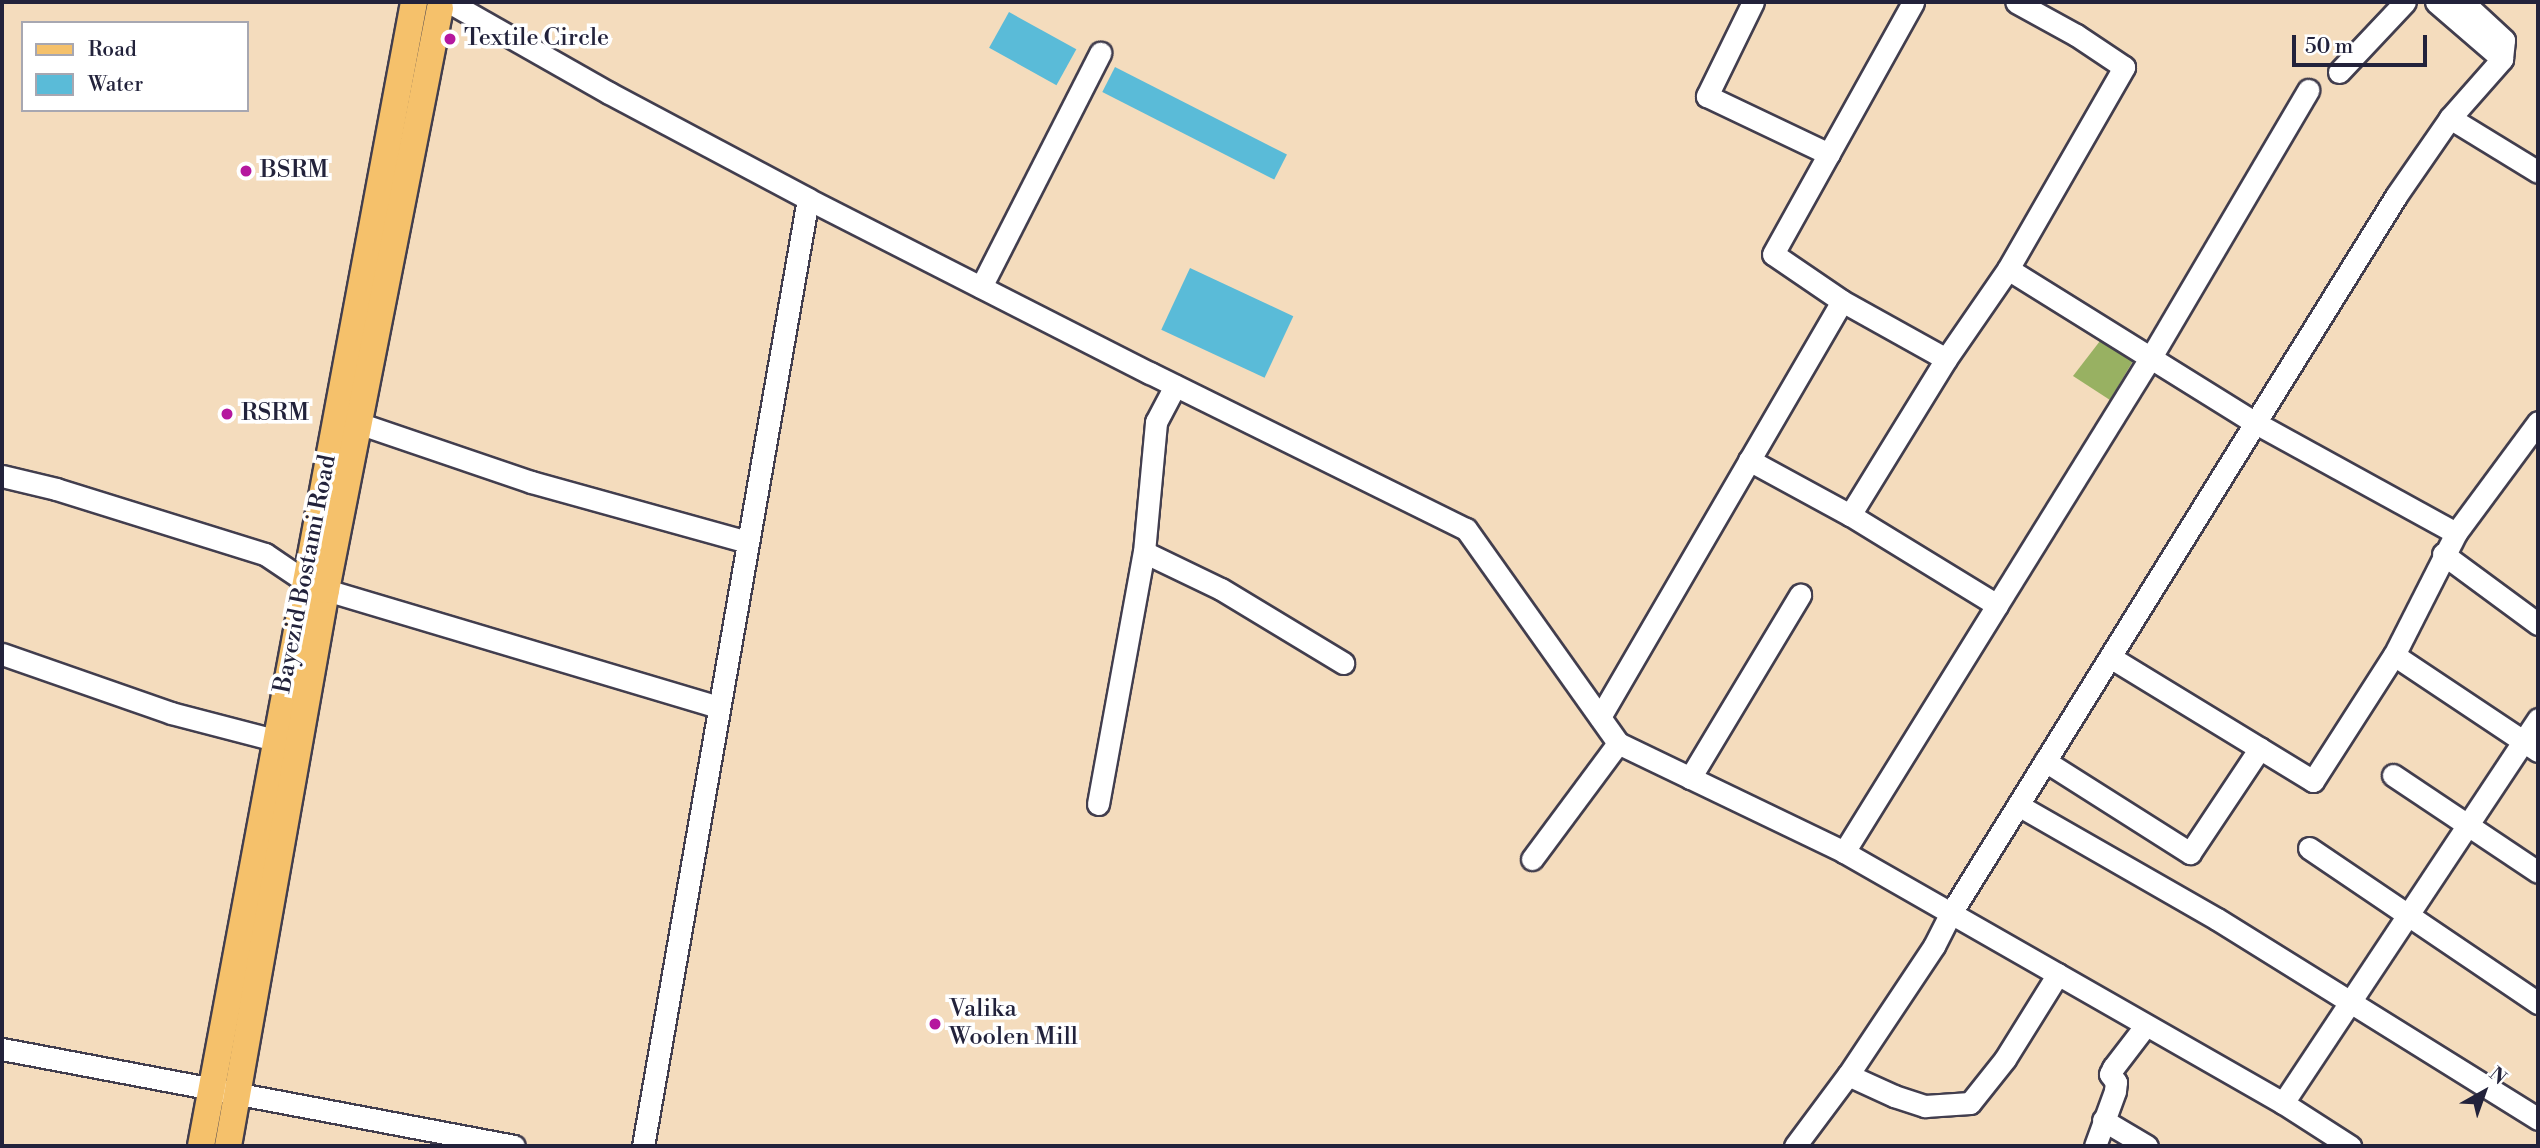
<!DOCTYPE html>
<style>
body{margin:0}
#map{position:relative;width:2540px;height:1148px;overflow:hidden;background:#f4dcbd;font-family:"Libre Bodoni",serif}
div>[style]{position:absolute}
.forest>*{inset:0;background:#98b162}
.water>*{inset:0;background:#5abbd8;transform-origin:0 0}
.roads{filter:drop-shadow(2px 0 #423e4e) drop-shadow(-2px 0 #423e4e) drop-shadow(0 2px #423e4e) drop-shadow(0 -2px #423e4e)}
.minor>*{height:21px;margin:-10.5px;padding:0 10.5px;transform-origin:10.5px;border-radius:10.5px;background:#fff}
.major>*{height:26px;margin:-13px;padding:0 13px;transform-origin:13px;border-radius:13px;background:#f5c16b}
.dots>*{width:19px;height:19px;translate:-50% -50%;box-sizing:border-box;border:4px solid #fff;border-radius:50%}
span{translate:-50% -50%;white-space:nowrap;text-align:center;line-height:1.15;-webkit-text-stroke:7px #fff;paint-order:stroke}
.poi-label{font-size:24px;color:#22223b}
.left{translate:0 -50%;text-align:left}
.street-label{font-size:24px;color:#22223b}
.frame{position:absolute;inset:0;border:4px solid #22223b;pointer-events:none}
.legend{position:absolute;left:21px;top:21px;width:228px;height:91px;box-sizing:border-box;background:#fff;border:2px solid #a7a7b1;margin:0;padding:9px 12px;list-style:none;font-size:21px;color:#22223b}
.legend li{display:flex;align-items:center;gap:14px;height:35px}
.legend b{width:35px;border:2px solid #a7a7b1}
.north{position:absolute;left:2449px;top:1057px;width:70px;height:70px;-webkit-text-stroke:5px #fff;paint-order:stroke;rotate:40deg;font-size:19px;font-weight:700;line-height:28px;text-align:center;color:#22223b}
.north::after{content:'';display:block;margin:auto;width:24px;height:32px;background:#22223b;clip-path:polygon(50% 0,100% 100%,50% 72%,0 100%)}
.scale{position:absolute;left:2292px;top:35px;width:135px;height:32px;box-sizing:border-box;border:4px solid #22223b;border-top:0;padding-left:9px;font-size:21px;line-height:24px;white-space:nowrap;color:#22223b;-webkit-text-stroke:5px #fff;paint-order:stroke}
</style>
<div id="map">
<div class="forest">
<i style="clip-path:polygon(2100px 341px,2133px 361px,2110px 400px,2073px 376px)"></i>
</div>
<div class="water">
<i style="left:1009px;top:12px;width:77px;height:41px;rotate:29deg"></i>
<i style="left:1115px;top:67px;width:193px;height:28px;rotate:27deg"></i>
<i style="left:1190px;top:268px;width:114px;height:68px;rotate:25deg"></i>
</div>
<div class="roads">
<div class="minor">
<i style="left:449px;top:2px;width:184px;rotate:29.6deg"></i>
<i style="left:609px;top:93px;width:225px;rotate:28deg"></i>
<i style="left:808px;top:199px;width:384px;rotate:27deg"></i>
<i style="left:1150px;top:373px;width:352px;rotate:26.3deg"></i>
<i style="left:1466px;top:529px;width:262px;rotate:54.6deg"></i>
<i style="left:1618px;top:743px;width:251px;rotate:25.7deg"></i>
<i style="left:1844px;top:852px;width:506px;rotate:29.76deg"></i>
<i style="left:2283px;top:1103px;width:80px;rotate:32.7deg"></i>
<i style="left:1753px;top:2px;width:105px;rotate:116.1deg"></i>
<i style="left:1707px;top:96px;width:135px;rotate:25.4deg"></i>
<i style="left:2436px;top:2px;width:87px;rotate:40.8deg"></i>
<i style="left:2339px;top:72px;width:96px;rotate:-46.7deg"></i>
<i style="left:2450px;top:118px;width:103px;rotate:31.5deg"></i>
<i style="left:2008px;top:269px;width:233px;rotate:-60.1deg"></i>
<i style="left:2124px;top:67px;width:58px;rotate:-146.3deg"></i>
<i style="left:2076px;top:35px;width:68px;rotate:-151.2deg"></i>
<i style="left:981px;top:287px;width:263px;rotate:-63deg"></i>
<i style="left:1842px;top:301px;width:119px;rotate:29.1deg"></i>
<i style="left:358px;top:423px;width:183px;rotate:18.8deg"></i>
<i style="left:531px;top:482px;width:225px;rotate:15.5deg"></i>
<i style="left:1749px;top:460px;width:115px;rotate:28.6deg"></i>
<i style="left:1850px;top:515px;width:183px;rotate:-58.4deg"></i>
<i style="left:1946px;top:359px;width:109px;rotate:-55.4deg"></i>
<i style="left:2008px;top:269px;width:290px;rotate:31.9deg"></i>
<i style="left:2254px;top:422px;width:230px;rotate:28.8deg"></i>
<i style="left:2456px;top:533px;width:137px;rotate:116.9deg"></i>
<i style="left:2px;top:476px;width:56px;rotate:13.5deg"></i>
<i style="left:56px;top:489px;width:219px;rotate:17.3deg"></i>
<i style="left:265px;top:554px;width:48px;rotate:34deg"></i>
<i style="left:305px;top:581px;width:23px;rotate:23deg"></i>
<i style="left:326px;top:590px;width:409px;rotate:16.6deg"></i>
<i style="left:2456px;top:533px;width:138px;rotate:-53.5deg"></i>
<i style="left:1144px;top:552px;width:85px;rotate:25.7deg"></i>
<i style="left:1221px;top:589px;width:143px;rotate:31.2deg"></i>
<i style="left:2443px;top:554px;width:118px;rotate:36.4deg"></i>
<i style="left:1997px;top:605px;width:292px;rotate:-58.2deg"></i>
<i style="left:2151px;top:357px;width:310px;rotate:-59.5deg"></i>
<i style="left:2px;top:654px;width:179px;rotate:19.2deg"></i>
<i style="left:171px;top:713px;width:123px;rotate:14.6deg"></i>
<i style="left:2110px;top:657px;width:238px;rotate:31.4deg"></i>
<i style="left:2313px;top:781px;width:150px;rotate:-57.3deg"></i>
<i style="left:2394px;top:655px;width:173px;rotate:33.7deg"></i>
<i style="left:1600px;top:717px;width:481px;rotate:-59.8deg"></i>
<i style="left:1842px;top:301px;width:83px;rotate:-145.7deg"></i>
<i style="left:1773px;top:254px;width:288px;rotate:-60.9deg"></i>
<i style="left:2045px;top:761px;width:172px;rotate:32.4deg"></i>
<i style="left:2190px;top:853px;width:126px;rotate:-56.3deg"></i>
<i style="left:2393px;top:775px;width:174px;rotate:33.8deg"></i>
<i style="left:1690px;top:778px;width:214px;rotate:-59deg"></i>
<i style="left:1098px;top:804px;width:256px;rotate:-79.7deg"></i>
<i style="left:1144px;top:552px;width:131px;rotate:-84.7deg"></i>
<i style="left:1156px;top:422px;width:41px;rotate:-62.2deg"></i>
<i style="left:2018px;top:805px;width:229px;rotate:29.8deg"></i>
<i style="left:2217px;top:919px;width:378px;rotate:31.9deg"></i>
<i style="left:2309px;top:848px;width:277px;rotate:34.1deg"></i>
<i style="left:1844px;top:852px;width:291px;rotate:-58.2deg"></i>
<i style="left:1997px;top:605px;width:172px;rotate:-148.5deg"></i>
<i style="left:1532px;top:859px;width:144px;rotate:-53.4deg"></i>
<i style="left:2px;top:1049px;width:521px;rotate:10.73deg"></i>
<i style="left:1848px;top:1075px;width:155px;rotate:-56.3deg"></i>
<i style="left:1934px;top:946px;width:37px;rotate:-63deg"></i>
<i style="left:1951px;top:913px;width:844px;rotate:-58.17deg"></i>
<i style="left:2396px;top:196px;width:95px;rotate:-55.3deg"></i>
<i style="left:2450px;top:118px;width:79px;rotate:-48.6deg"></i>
<i style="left:2502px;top:59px;width:19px;rotate:-84deg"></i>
<i style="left:2504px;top:40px;width:56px;rotate:-137.2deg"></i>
<i style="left:2283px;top:1103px;width:461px;rotate:-56.4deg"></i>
<i style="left:2103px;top:1120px;width:51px;rotate:30.6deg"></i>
<i style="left:643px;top:1146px;width:961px;rotate:-80.12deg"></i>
<i style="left:1795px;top:1146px;width:89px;rotate:-53.3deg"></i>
<i style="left:1848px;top:1075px;width:51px;rotate:24.5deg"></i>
<i style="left:1894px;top:1096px;width:33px;rotate:18deg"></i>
<i style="left:1925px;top:1106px;width:45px;rotate:-3.8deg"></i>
<i style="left:1970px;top:1103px;width:56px;rotate:-51.5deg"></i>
<i style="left:2005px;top:1059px;width:100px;rotate:-58.1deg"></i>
<i style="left:2095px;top:1146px;width:59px;rotate:-70deg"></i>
<i style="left:2115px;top:1091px;width:9px;rotate:-84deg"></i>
<i style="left:2116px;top:1082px;width:10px;rotate:-127deg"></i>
<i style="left:2110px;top:1074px;width:7px;rotate:-63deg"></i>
<i style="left:2113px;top:1068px;width:54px;rotate:-52.5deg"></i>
</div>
<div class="major">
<i style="left:201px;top:1146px;width:1164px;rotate:-79.45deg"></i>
<i style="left:228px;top:1146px;width:565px;rotate:-80deg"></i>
<i style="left:326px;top:590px;width:593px;rotate:-78.92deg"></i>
</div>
</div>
<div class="dots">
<i style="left:450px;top:39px;background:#b5179e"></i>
<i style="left:246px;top:171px;background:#b5179e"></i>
<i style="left:227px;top:414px;background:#b5179e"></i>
<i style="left:935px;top:1024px;background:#b5179e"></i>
</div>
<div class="poi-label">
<span class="left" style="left:464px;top:39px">Textile Circle</span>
<span class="left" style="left:260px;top:171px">BSRM</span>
<span class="left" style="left:241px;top:414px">RSRM</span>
<span class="left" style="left:949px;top:1024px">Valika<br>Woolen Mill</span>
</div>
<div class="street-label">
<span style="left:306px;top:574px;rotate:-79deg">Bayezid Bostami Road</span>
</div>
<div class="frame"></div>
<ul class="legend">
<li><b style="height:9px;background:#f5c16b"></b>Road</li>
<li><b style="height:19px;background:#5abbd8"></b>Water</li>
</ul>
<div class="north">N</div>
<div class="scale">50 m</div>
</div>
